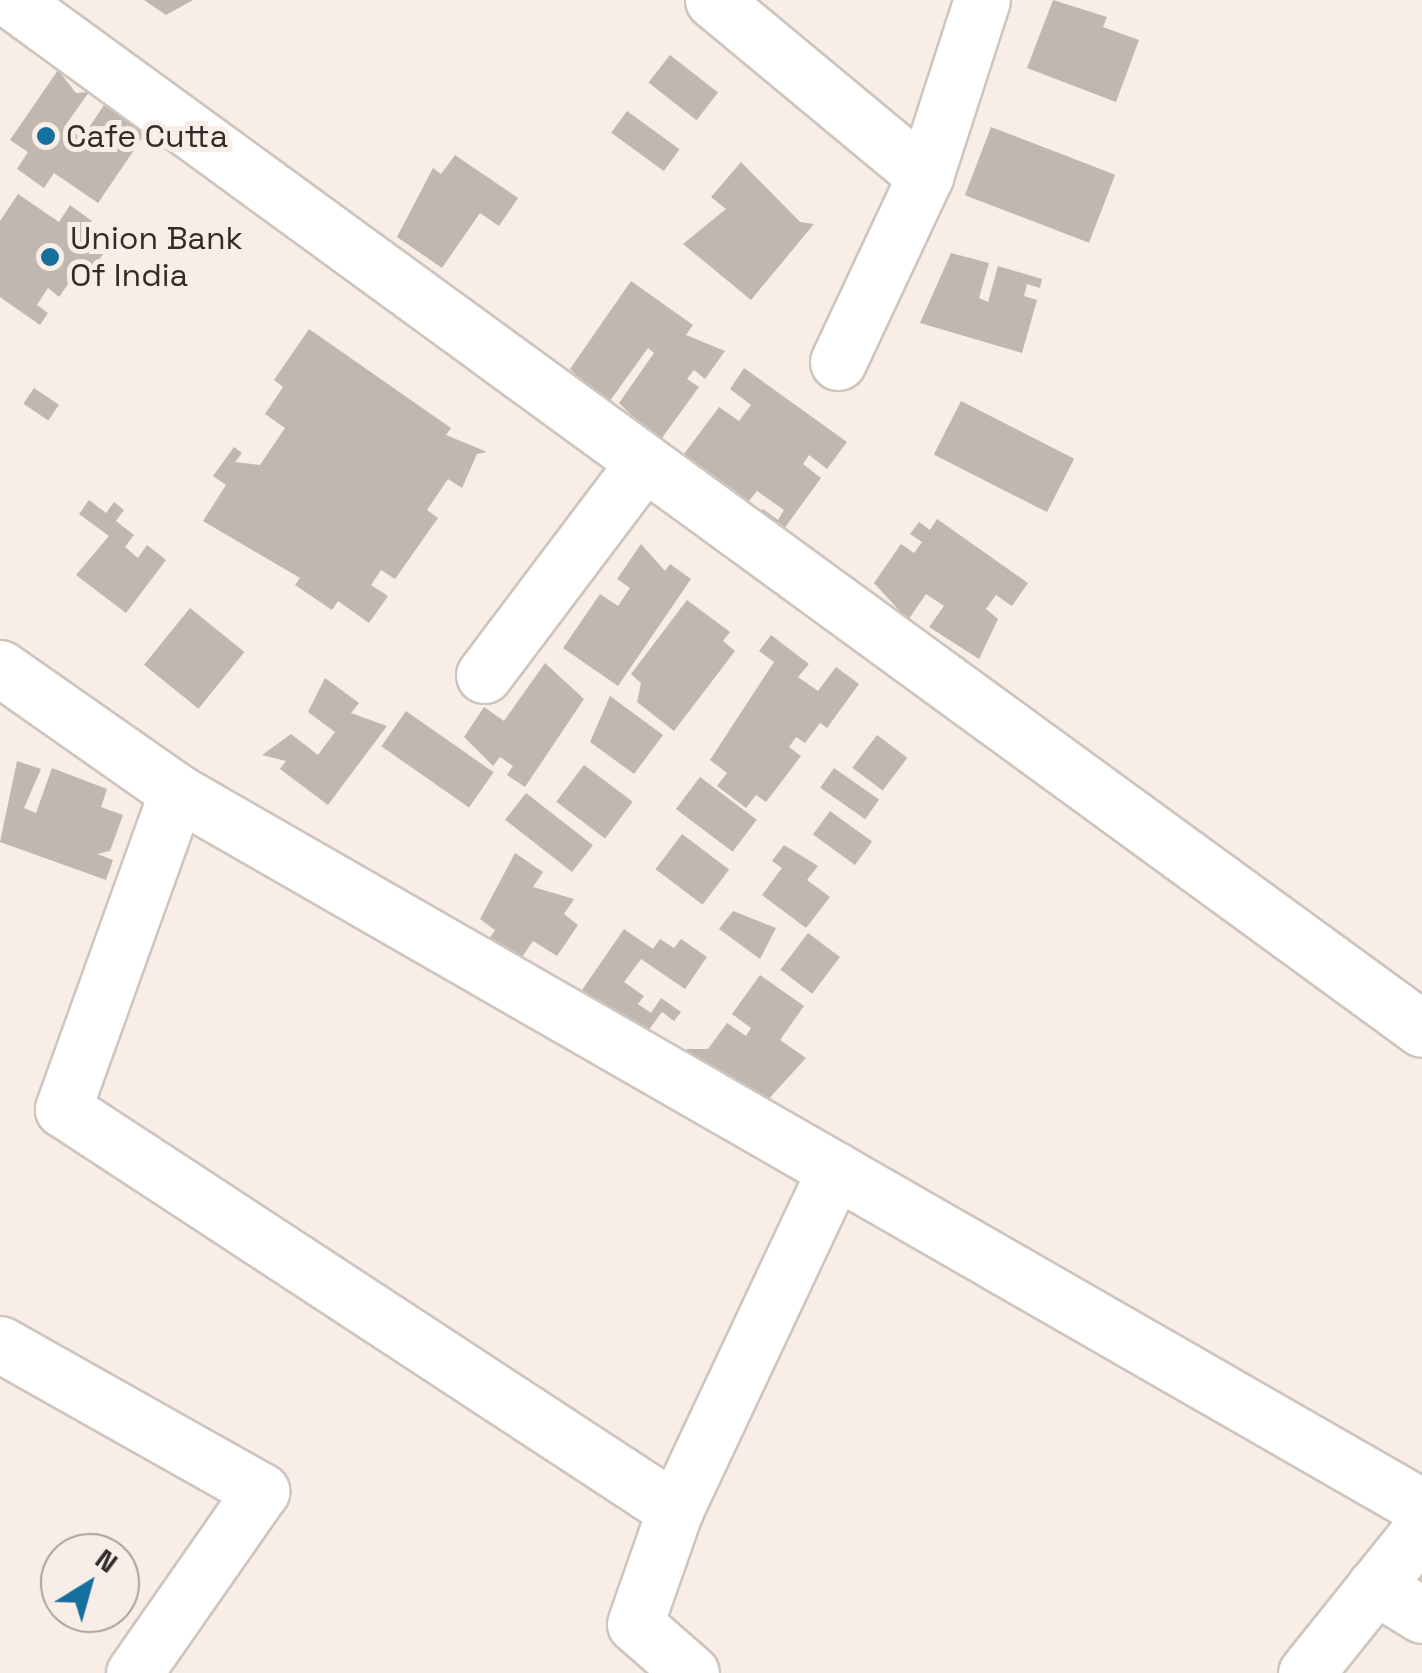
<!DOCTYPE html>
<style>
body{margin:0}
#map{position:relative;width:1422px;height:1673px;overflow:hidden;background:#f8eee7;font-family:"Space Grotesk",sans-serif}
div>[style]{position:absolute}
.building>*{inset:0;background:#c0b7b1;transform-origin:0 0}
.roads{filter:drop-shadow(2px 0 #cec5be) drop-shadow(-2px 0 #cec5be) drop-shadow(0 2px #cec5be) drop-shadow(0 -2px #cec5be)}
.minor>*{height:55px;margin:-27.5px;padding:0 27.5px;transform-origin:27.5px;border-radius:27.5px;background:#fff}
.dots>*{width:28px;height:28px;translate:-50% -50%;box-sizing:border-box;border:5px solid #f8eee7;border-radius:50%}
span{translate:-50% -50%;white-space:nowrap;text-align:center;line-height:1.15;-webkit-text-stroke:10px #f8eee7;paint-order:stroke}
.poi-label{font-size:32px;color:#2f2c29}
.left{translate:0 -50%;text-align:left}
.north{position:absolute;left:40px;top:1533px;width:100px;height:100px;box-sizing:border-box;background:#f8eee7;border:2px solid #a8a09b;border-radius:50%;rotate:37deg;font-size:28px;font-weight:700;line-height:40px;text-align:center;color:#2f2c29}
.north::after{content:'';display:block;margin:auto;width:35px;height:45px;background:#176f9e;clip-path:polygon(50% 0,100% 100%,50% 72%,0 100%)}
</style>
<div id="map">
<div class="building">
<i style="clip-path:polygon(144px 0,193px 0,166px 15px)"></i>
<i style="clip-path:polygon(1053px 0,1107px 17px,1103px 27px,1139px 40px,1116px 102px,1027px 68px)"></i>
<i style="left:670px;top:55px;width:61px;height:35px;rotate:38deg"></i>
<i style="clip-path:polygon(58px 70px,76px 93px,89px 92px,65px 126px,82px 138px,104px 105px,145px 134px,98px 203px,54px 173px,44px 188px,17px 169px,28px 152px,10px 140px)"></i>
<i style="left:627px;top:111px;width:65px;height:27px;rotate:36deg"></i>
<i style="left:991px;top:127px;width:133px;height:73px;rotate:21deg"></i>
<i style="clip-path:polygon(455px 155px,518px 198px,499px 226px,480px 213px,442px 268px,397px 237px,433px 168px,441px 174px)"></i>
<i style="clip-path:polygon(741px 162px,800px 222px,814px 224px,751px 300px,683px 244px,726px 209px,711px 197px)"></i>
<i style="clip-path:polygon(18px 194px,59px 222px,70px 205px,92px 221px,81px 238px,104px 253px,93px 268px,84px 261px,59px 297px,48px 288px,37px 305px,48px 313px,40px 325px,0 297px,0 221px)"></i>
<i style="clip-path:polygon(951px 253px,989px 263px,979px 298px,988px 302px,998px 266px,1042px 279px,1040px 288px,1027px 284px,1024px 296px,1037px 300px,1022px 353px,920px 323px)"></i>
<i style="clip-path:polygon(631px 281px,693px 325px,686px 335px,725px 351px,705px 379px,694px 370px,687px 379px,699px 387px,659px 442px,619px 403px,654px 353px,648px 348px,607px 405px,570px 369px)"></i>
<i style="clip-path:polygon(309px 329px,451px 428px,446px 435px,487px 452px,477px 454px,462px 488px,448px 479px,427px 510px,438px 518px,395px 579px,381px 570px,371px 585px,388px 596px,369px 623px,338px 601px,332px 610px,295px 585px,300px 578px,203px 521px,226px 485px,213px 476px,234px 447px,242px 453px,235px 462px,260px 465px,285px 428px,265px 414px,283px 387px,274px 380px)"></i>
<i style="clip-path:polygon(744px 368px,847px 442px,827px 469px,809px 455px,803px 464px,821px 478px,781px 533px,758px 516px,763px 509px,778px 520px,784px 510px,757px 491px,749px 501px,684px 454px,719px 407px,739px 421px,751px 405px,730px 389px)"></i>
<i style="left:34px;top:388px;width:30px;height:19px;rotate:34deg"></i>
<i style="left:961px;top:401px;width:127px;height:60px;rotate:27deg"></i>
<i style="clip-path:polygon(89px 500px,106px 513px,114px 502px,124px 510px,116px 521px,134px 535px,125px 547px,138px 558px,147px 545px,166px 560px,126px 613px,76px 575px,109px 536px,79px 514px)"></i>
<i style="clip-path:polygon(937px 519px,1028px 583px,1012px 606px,996px 595px,986px 609px,998px 619px,979px 659px,929px 627px,944px 606px,926px 594px,908px 620px,874px 583px,901px 544px,914px 553px,922px 542px,910px 534px,919px 522px,930px 530px)"></i>
<i style="clip-path:polygon(641px 544px,665px 571px,670px 564px,691px 579px,618px 686px,563px 648px,600px 594px,618px 606px,630px 588px,617px 579px)"></i>
<i style="clip-path:polygon(687px 600px,730px 632px,723px 641px,735px 651px,674px 731px,637px 702px,641px 683px,631px 674px)"></i>
<i style="left:190px;top:608px;width:70px;height:73px;rotate:39deg"></i>
<i style="clip-path:polygon(771px 635px,809px 664px,798px 677px,818px 691px,836px 667px,859px 684px,827px 728px,820px 723px,805px 743px,796px 737px,789px 747px,801px 756px,766px 802px,756px 795px,746px 808px,717px 786px,727px 773px,710px 760px,774px 662px,759px 651px)"></i>
<i style="clip-path:polygon(545px 663px,584px 699px,525px 787px,507px 775px,513px 766px,500px 757px,493px 766px,464px 737px,484px 707px,504px 721px)"></i>
<i style="clip-path:polygon(325px 678px,359px 703px,351px 713px,387px 726px,328px 805px,280px 769px,286px 761px,262px 755px,291px 734px,318px 755px,335px 732px,308px 712px)"></i>
<i style="clip-path:polygon(610px 696px,663px 735px,634px 774px,590px 742px)"></i>
<i style="left:406px;top:711px;width:107px;height:43px;rotate:35deg"></i>
<i style="left:877px;top:735px;width:38px;height:41px;rotate:37deg"></i>
<i style="clip-path:polygon(17px 761px,41px 769px,24px 808px,36px 813px,52px 768px,107px 789px,101px 807px,123px 815px,110px 851px,97px 854px,113px 860px,106px 880px,0 842px)"></i>
<i style="left:584px;top:765px;width:61px;height:46px;rotate:37deg"></i>
<i style="left:834px;top:768px;width:55px;height:24px;rotate:35deg"></i>
<i style="left:700px;top:777px;width:71px;height:40px;rotate:37deg"></i>
<i style="left:526px;top:793px;width:85px;height:34px;rotate:38deg"></i>
<i style="left:830px;top:811px;width:52px;height:29px;rotate:36deg"></i>
<i style="left:682px;top:834px;width:59px;height:44px;rotate:37deg"></i>
<i style="clip-path:polygon(784px 845px,818px 866px,807px 880px,830px 897px,806px 928px,762px 895px,782px 868px,772px 861px)"></i>
<i style="clip-path:polygon(515px 853px,543px 872px,533px 887px,574px 899px,564px 914px,578px 925px,557px 956px,533px 941px,514px 969px,483px 948px,495px 930px,480px 919px)"></i>
<i style="clip-path:polygon(733px 911px,776px 928px,760px 959px,719px 929px)"></i>
<i style="clip-path:polygon(624px 929px,653px 949px,660px 939px,674px 948px,681px 939px,707px 957px,685px 989px,641px 959px,624px 982px,644px 996px,638px 1004px,651px 1013px,661px 998px,681px 1012px,674px 1021px,662px 1012px,645px 1035px,582px 990px)"></i>
<i style="left:808px;top:933px;width:40px;height:46px;rotate:37deg"></i>
<i style="clip-path:polygon(760px 975px,804px 1006px,780px 1040px,806px 1058px,754px 1115px,678px 1063px,687px 1049px,708px 1049px,727px 1023px,746px 1036px,751px 1028px,732px 1014px)"></i>
</div>
<div class="roads">
<div class="minor">
<i style="left:11px;top:0;width:1746px;rotate:36.1deg"></i>
<i style="left:713px;top:0;width:276px;rotate:39.7deg"></i>
<i style="left:925px;top:176px;width:185px;rotate:-72.1deg"></i>
<i style="left:838px;top:362px;width:205px;rotate:-64.9deg"></i>
<i style="left:0;top:668px;width:216px;rotate:35deg"></i>
<i style="left:177px;top:792px;width:1436px;rotate:29.87deg"></i>
<i style="left:484px;top:675px;width:266px;rotate:-53deg"></i>
<i style="left:177px;top:792px;width:337px;rotate:109.8deg"></i>
<i style="left:63px;top:1109px;width:732px;rotate:33.23deg"></i>
<i style="left:0;top:1344px;width:300px;rotate:29.4deg"></i>
<i style="left:261px;top:1491px;width:222px;rotate:124.9deg"></i>
<i style="left:1375px;top:1586px;width:55px;rotate:31.7deg"></i>
<i style="left:691px;top:1673px;width:74px;rotate:-138.8deg"></i>
<i style="left:635px;top:1624px;width:121px;rotate:-70.7deg"></i>
<i style="left:675px;top:1510px;width:376px;rotate:-64.8deg"></i>
<i style="left:1306px;top:1673px;width:186px;rotate:-51.3deg"></i>
</div>
</div>
<div class="dots">
<i style="left:46px;top:136px;background:#176f9e"></i>
<i style="left:50px;top:257px;background:#176f9e"></i>
</div>
<div class="poi-label">
<span class="left" style="left:66px;top:136px">Cafe Cutta</span>
<span class="left" style="left:70px;top:257px">Union Bank<br>Of India</span>
</div>
<div class="north">N</div>
</div>
